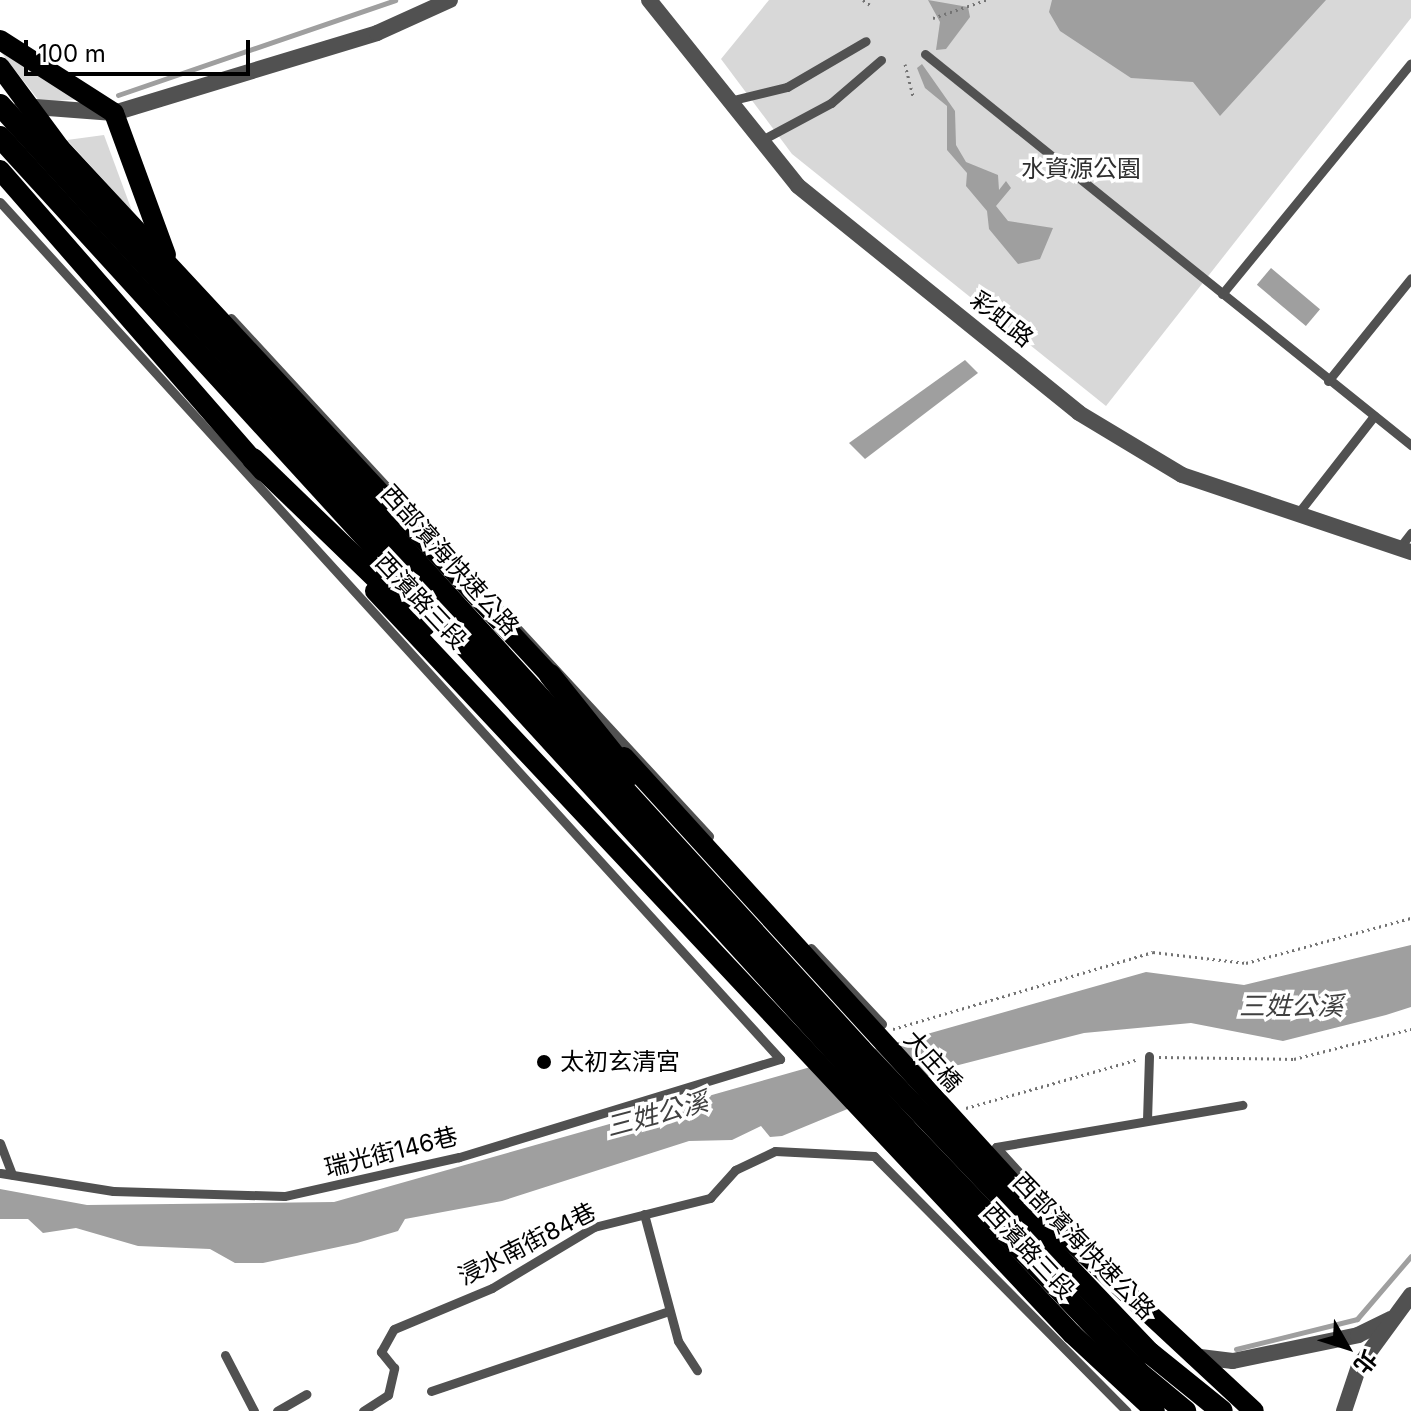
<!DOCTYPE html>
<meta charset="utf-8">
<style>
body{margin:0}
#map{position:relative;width:1411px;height:1411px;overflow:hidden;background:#fff;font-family:Inter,"Noto Sans TC",sans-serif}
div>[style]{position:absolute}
.green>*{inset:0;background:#d8d8d8}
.water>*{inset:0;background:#9f9f9f;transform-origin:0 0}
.stream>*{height:5px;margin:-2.5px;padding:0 2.5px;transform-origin:2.5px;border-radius:2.5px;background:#9f9f9f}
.path>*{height:3px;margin-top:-1.5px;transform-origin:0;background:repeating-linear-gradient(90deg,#737373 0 2px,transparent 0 6px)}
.service>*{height:9px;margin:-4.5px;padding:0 4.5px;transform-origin:4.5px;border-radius:4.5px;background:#515151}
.minor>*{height:16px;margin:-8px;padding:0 8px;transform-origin:8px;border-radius:8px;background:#515151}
.tertiary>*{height:16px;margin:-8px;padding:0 8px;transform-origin:8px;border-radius:8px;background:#515151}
.primary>*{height:20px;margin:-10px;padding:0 10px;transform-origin:10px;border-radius:10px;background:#000}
.trunk>*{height:22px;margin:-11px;padding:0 11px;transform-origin:11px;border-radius:11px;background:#000}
.dots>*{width:22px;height:22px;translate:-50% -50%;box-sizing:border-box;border:4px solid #fff;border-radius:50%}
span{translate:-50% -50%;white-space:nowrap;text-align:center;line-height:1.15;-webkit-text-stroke:7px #fff;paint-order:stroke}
.park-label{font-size:24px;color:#2f2f2f}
.street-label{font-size:24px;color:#000}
.poi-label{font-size:24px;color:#000}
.left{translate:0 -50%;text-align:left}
.water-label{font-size:26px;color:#404040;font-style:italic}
.north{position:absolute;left:1307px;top:1307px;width:80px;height:80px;-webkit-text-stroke:6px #fff;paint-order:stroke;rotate:129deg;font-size:22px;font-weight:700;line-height:32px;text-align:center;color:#000}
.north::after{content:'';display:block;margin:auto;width:28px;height:36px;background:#000;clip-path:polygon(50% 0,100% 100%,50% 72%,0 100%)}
.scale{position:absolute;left:24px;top:40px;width:226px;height:36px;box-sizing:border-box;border:4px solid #000;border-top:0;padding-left:10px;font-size:24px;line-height:28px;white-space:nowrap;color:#000;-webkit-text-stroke:6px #fff;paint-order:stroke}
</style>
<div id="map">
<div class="green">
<i style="clip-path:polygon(769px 0,1411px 0,1411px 18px,1106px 406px,792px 154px,721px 59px)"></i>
<i style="clip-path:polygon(0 51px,82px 99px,40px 102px)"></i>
<i style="clip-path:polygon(104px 135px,132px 211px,67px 140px)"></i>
</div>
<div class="water">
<i style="clip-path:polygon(928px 0,968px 7px,970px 17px,946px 49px,936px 50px,940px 22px)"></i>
<i style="clip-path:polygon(1052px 0,1326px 0,1220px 116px,1193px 82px,1131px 78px,1060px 31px,1049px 12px)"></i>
<i style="clip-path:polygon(922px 64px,955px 111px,956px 145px,966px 162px,998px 175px,999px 190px,1006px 181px,1011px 188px,996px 206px,1008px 221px,1053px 228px,1040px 259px,1018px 264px,989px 229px,987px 211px,966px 186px,967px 173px,947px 150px,947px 106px,925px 88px,917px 68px)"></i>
<i style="left:1271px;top:268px;width:64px;height:22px;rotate:40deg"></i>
<i style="clip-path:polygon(965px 360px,978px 373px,865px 459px,849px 443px)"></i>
<i style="clip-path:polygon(1411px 945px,1411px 1007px,1386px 1015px,1283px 1041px,1191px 1023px,1084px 1033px,947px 1068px,782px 1136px,770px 1137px,761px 1126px,732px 1140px,689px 1141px,502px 1201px,405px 1219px,398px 1231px,357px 1243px,263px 1263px,235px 1263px,210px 1249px,138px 1246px,76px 1228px,43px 1233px,28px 1219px,0 1219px,0 1189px,87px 1205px,334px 1202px,1146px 972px,1244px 985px)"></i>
</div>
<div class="stream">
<i style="left:118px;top:95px;width:293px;rotate:-18.9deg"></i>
<i style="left:1236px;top:1349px;width:125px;rotate:-13.9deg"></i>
<i style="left:1357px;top:1319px;width:83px;rotate:-49.4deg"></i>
</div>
<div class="path">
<i style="left:863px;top:0;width:11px;rotate:34deg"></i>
<i style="left:933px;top:18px;width:56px;rotate:-18.8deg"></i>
<i style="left:905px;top:64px;width:34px;rotate:76deg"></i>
<i style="left:893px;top:1029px;width:271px;rotate:-16.5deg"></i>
<i style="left:1153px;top:952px;width:94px;rotate:6.7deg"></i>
<i style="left:1246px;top:963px;width:171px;rotate:-15.3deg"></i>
<i style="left:1159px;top:1057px;width:135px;rotate:0.8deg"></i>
<i style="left:1294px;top:1059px;width:121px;rotate:-14.4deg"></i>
<i style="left:966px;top:1108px;width:177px;rotate:-15.8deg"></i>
</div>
<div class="service">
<i style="left:925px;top:54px;width:624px;rotate:38.82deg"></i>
<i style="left:729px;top:101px;width:60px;rotate:-13.6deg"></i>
<i style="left:787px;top:87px;width:91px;rotate:-30.2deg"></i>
<i style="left:760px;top:141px;width:81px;rotate:-28.2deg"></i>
<i style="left:831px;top:103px;width:66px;rotate:-40.7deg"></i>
<i style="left:0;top:202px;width:1159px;rotate:47.69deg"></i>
<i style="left:780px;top:1059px;width:336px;rotate:163deg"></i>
<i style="left:459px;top:1157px;width:179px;rotate:167.4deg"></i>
<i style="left:284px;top:1196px;width:171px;rotate:-178.3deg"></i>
<i style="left:113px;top:1191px;width:114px;rotate:-170.9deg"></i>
<i style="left:1222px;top:294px;width:298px;rotate:-50.7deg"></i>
<i style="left:231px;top:318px;width:705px;rotate:47.3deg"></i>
<i style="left:1328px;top:381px;width:132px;rotate:-51.1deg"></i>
<i style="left:1299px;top:512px;width:122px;rotate:-52deg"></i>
<i style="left:1400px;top:547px;width:18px;rotate:-52deg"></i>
<i style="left:811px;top:948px;width:104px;rotate:46.9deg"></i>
<i style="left:1147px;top:1120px;width:64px;rotate:-88.2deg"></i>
<i style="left:0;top:1143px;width:34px;rotate:69deg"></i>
<i style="left:996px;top:1147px;width:104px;rotate:47.7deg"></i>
<i style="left:996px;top:1147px;width:250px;rotate:-9.7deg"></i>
<i style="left:644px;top:1214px;width:131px;rotate:75deg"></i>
<i style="left:678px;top:1341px;width:35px;rotate:57deg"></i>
<i style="left:225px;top:1355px;width:63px;rotate:62.6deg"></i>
<i style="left:431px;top:1391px;width:251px;rotate:-18.6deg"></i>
<i style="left:277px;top:1411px;width:34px;rotate:-30deg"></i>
<i style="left:363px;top:1411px;width:30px;rotate:-33deg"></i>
<i style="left:388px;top:1395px;width:28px;rotate:-77deg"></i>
<i style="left:394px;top:1368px;width:21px;rotate:-129deg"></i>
<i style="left:381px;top:1352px;width:26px;rotate:-61deg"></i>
<i style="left:394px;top:1329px;width:106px;rotate:-22.7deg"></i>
<i style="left:492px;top:1288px;width:119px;rotate:-30.9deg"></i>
<i style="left:594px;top:1227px;width:120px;rotate:-14deg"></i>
<i style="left:710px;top:1198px;width:38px;rotate:-48deg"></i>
<i style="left:735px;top:1170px;width:44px;rotate:-25.4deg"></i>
<i style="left:775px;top:1151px;width:99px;rotate:2.9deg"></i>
<i style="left:874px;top:1156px;width:359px;rotate:45.3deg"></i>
</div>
<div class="minor">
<i style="left:1192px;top:1356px;width:41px;rotate:7deg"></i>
<i style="left:1233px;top:1361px;width:128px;rotate:-11.7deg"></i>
<i style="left:1358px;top:1335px;width:37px;rotate:-26deg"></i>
<i style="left:1344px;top:1411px;width:47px;rotate:-71.6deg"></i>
<i style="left:1359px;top:1366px;width:88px;rotate:-53.8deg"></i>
</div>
<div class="tertiary">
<i style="left:649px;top:0;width:238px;rotate:51.3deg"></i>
<i style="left:798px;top:186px;width:361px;rotate:38.9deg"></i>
<i style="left:1079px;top:413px;width:120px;rotate:31deg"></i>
<i style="left:1182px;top:475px;width:242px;rotate:18.6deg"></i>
<i style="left:22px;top:106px;width:92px;rotate:4.4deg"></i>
<i style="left:114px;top:113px;width:275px;rotate:-16.9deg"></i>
<i style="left:377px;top:33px;width:80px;rotate:-24.3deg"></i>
</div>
<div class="primary">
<i style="left:0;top:40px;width:135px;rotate:32.6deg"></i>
<i style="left:114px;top:113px;width:151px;rotate:69.9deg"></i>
<i style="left:0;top:67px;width:101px;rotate:53.5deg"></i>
<i style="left:60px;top:148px;width:734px;rotate:47.1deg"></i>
<i style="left:0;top:170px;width:400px;rotate:48.9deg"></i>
<i style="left:375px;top:591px;width:1019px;rotate:46.83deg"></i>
<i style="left:1072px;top:1334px;width:113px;rotate:42.9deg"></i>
<i style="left:624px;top:757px;width:605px;rotate:47.68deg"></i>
<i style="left:1031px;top:1204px;width:304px;rotate:42.9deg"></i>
</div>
<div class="trunk">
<i style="left:0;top:105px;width:1278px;rotate:47.66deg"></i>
<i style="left:861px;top:1050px;width:419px;rotate:46.4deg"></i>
<i style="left:1150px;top:1353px;width:92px;rotate:38.9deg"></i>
<i style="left:0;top:137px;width:1342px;rotate:47.6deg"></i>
<i style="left:905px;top:1128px;width:339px;rotate:46.3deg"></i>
<i style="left:1139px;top:1373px;width:60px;rotate:39.6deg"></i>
<i style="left:253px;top:459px;width:239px;rotate:44deg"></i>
<i style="left:550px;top:675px;width:128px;rotate:51.3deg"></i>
</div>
<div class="dots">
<i style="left:544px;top:1062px;background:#000"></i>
</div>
<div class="park-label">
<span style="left:1081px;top:169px">水資源公園</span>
</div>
<div class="street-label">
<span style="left:1002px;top:319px;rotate:39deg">彩虹路</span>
<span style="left:450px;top:560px;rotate:48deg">西部濱海快速公路</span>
<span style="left:421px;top:601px;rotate:47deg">西濱路三段</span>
<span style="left:933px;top:1061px;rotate:48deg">大庄橋</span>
<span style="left:391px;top:1152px;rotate:-14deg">瑞光街146巷</span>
<span style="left:527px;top:1244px;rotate:-27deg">浸水南街84巷</span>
<span style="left:1084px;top:1246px;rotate:46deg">西部濱海快速公路</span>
<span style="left:1029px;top:1251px;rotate:47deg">西濱路三段</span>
</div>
<div class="poi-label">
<span class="left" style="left:560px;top:1062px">太初玄清宮</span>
</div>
<div class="water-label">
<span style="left:1291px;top:1006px">三姓公溪</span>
<span style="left:657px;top:1114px;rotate:-15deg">三姓公溪</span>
</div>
<div class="north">北</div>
<div class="scale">100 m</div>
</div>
